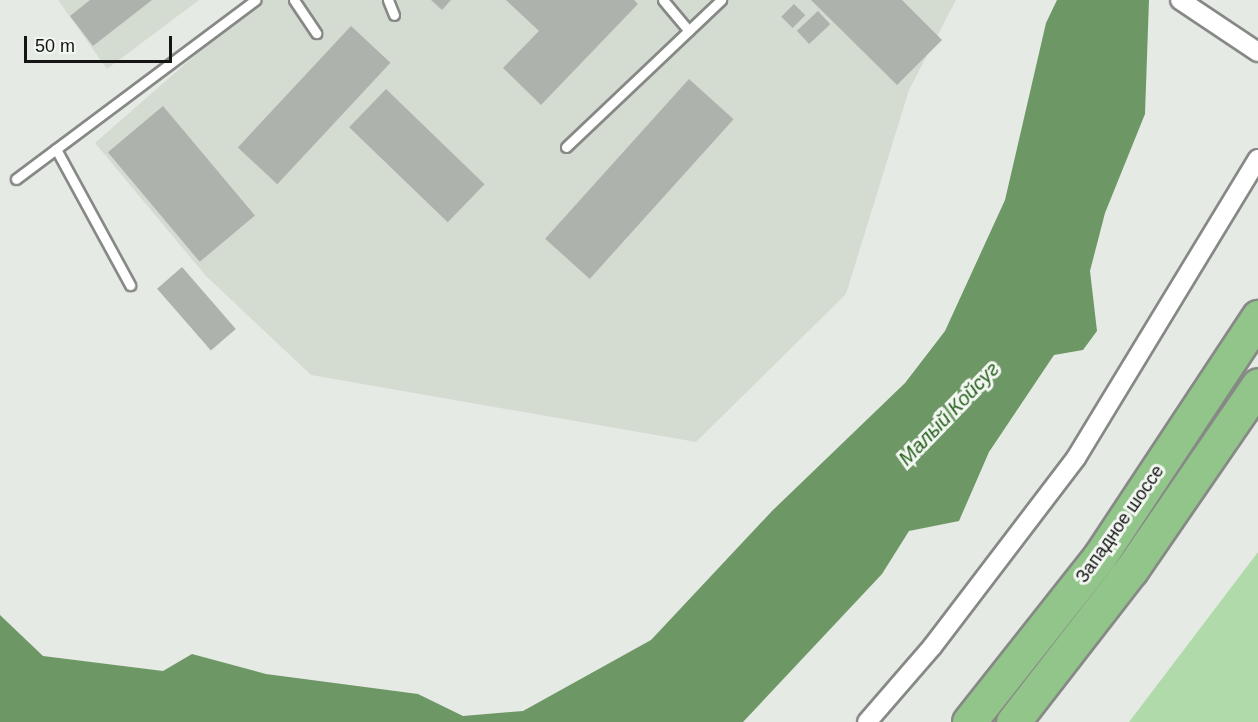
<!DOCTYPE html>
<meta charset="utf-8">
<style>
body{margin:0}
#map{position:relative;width:1258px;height:722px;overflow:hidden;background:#e6eae5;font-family:Helvetica,sans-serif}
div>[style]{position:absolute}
.built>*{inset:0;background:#d4dcd2}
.green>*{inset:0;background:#b1daaa}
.water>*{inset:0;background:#6e9766}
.building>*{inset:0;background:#aeb2ad;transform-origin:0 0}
.roads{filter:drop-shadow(2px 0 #868985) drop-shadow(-2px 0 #868985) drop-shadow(0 2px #868985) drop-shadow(0 -2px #868985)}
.lane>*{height:9px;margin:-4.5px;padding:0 4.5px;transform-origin:4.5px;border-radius:4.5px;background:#fff}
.street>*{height:18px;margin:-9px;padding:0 9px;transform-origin:9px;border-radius:9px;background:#fff}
.highway>*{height:33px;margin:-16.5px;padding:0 16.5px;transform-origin:16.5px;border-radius:16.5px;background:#92c589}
span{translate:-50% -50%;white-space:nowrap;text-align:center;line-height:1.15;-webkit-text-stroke:6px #f3f7f2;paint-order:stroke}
.street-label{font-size:18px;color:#141514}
.water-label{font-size:20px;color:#29611f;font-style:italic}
.scale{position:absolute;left:24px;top:36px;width:148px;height:27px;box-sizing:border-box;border:3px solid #141514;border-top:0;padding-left:8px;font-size:18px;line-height:21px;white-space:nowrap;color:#141514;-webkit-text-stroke:4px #f3f7f2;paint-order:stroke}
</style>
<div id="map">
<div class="built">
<i style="clip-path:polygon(58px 0,199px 0,107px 69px)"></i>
<i style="clip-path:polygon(258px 0,956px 0,909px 90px,846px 294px,696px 442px,311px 375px,206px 276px,95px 143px)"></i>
</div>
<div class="green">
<i style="clip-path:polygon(1258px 552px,1258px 722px,1129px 722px)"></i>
</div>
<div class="water">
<i style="clip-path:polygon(1057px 0,1149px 0,1145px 114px,1105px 213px,1090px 271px,1097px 331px,1083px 350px,1054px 355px,989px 452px,959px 521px,909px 531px,882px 574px,743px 722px,0 722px,0 615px,43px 656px,163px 671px,192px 654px,266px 674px,418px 694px,463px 716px,523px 711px,651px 640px,772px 511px,905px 383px,945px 331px,1005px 200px,1046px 23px)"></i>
</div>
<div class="building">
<i style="clip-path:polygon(90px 0,152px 0,93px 46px,70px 16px)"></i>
<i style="clip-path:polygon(431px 0,451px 0,442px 10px)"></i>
<i style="clip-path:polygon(506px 0,634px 0,638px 4px,541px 105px,503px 68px,539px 31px)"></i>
<i style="clip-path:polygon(811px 0,902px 0,942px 40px,897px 85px)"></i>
<i style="left:794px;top:4px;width:16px;height:18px;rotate:45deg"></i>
<i style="left:818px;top:11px;width:18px;height:29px;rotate:47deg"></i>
<i style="left:351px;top:26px;width:54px;height:166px;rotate:43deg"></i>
<i style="left:689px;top:79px;width:60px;height:215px;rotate:42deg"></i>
<i style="left:386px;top:89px;width:137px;height:53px;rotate:44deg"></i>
<i style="left:163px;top:106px;width:143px;height:72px;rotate:50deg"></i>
<i style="left:182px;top:267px;width:82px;height:33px;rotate:49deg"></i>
</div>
<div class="roads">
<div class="lane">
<i style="left:294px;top:0;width:40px;rotate:56deg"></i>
<i style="left:388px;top:0;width:16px;rotate:68deg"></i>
<i style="left:663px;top:0;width:40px;rotate:50deg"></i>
<i style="left:566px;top:147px;width:214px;rotate:-43.5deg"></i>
<i style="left:56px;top:149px;width:155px;rotate:61.4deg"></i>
<i style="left:16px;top:179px;width:299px;rotate:-36.8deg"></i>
</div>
<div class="street">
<i style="left:1180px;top:0;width:94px;rotate:33.7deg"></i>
<i style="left:867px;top:722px;width:99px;rotate:-49.1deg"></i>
<i style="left:932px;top:647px;width:238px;rotate:-52.7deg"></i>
<i style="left:1076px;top:458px;width:350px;rotate:-58.7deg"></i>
</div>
<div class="highway">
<i style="left:969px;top:722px;width:211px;rotate:-51.7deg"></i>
<i style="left:1100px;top:556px;width:287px;rotate:-56.5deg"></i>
<i style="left:1013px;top:722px;width:192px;rotate:-52.2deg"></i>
<i style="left:1131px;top:570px;width:224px;rotate:-55.5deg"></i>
</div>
</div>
<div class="street-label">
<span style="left:1120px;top:524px;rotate:-55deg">Западное шоссе</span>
</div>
<div class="water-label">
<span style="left:949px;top:414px;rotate:-46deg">Малый Койсуг</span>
</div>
<div class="scale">50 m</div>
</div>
